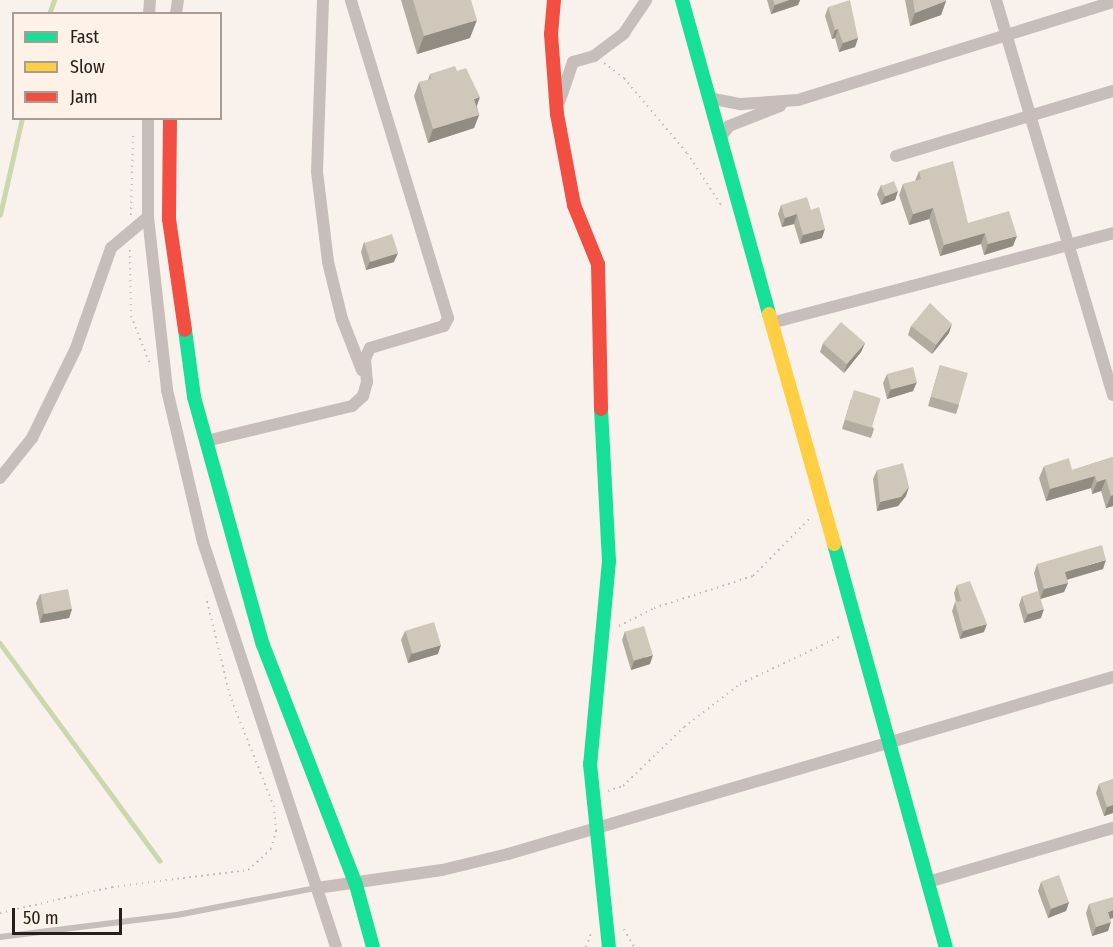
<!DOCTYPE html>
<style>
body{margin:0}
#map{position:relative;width:1113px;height:947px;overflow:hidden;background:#f9f2ec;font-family:"Fira Sans Condensed",sans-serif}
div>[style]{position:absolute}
.stream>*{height:4.5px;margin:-2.25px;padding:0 2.25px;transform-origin:2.25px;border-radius:2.25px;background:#cdd7ae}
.path>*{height:2px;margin-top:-1px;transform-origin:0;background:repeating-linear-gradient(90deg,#c4bcba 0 1.5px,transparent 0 6px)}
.lane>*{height:6px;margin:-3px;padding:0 3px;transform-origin:3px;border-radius:3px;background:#c7bdbb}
.street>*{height:12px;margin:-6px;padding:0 6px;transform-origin:6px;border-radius:6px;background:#c7bdbb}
.fast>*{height:14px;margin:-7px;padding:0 7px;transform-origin:7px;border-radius:7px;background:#16e098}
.slow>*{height:14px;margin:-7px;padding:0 7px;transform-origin:7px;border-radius:7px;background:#ffcf43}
.jam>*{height:14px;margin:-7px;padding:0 7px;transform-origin:7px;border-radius:7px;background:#f24e42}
.wall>*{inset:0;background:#b2aca0}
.shaded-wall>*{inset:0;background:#918c82}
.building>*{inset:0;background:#cfc8ba;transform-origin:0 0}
span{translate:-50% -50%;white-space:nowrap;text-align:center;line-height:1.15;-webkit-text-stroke:5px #fef1e7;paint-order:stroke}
.legend{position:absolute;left:12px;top:12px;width:210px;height:108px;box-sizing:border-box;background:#fef1e7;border:2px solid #a89d95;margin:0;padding:8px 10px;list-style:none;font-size:18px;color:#27201a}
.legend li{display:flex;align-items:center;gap:12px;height:30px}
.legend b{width:30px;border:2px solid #a89d95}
.scale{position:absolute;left:12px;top:908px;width:110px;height:27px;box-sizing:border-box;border:3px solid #27201a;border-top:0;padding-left:8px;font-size:18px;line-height:21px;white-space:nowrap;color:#27201a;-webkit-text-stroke:4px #fef1e7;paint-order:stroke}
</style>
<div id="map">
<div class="stream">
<i style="left:49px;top:14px;width:15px;rotate:-70deg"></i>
<i style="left:0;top:215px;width:99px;rotate:-77.2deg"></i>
<i style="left:0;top:643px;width:270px;rotate:53.7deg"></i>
</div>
<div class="path">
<i style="left:604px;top:63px;width:25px;rotate:37deg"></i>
<i style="left:624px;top:78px;width:98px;rotate:50deg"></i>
<i style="left:687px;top:153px;width:64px;rotate:56.6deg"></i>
<i style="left:131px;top:215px;width:79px;rotate:-88.5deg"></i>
<i style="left:130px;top:250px;width:66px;rotate:89.1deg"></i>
<i style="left:131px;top:316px;width:52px;rotate:68.4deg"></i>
<i style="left:619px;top:626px;width:39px;rotate:-27deg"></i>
<i style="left:654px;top:608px;width:104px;rotate:-17.9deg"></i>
<i style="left:753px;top:576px;width:81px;rotate:-45.5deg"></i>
<i style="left:608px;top:791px;width:16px;rotate:-18deg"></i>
<i style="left:623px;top:786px;width:85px;rotate:-44deg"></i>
<i style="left:684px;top:727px;width:71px;rotate:-37.5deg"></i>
<i style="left:740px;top:684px;width:114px;rotate:-25.4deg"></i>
<i style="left:0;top:913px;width:115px;rotate:-13.1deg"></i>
<i style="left:112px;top:887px;width:137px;rotate:-7.1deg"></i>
<i style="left:248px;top:870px;width:31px;rotate:-42deg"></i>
<i style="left:271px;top:849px;width:19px;rotate:-74deg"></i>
<i style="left:276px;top:831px;width:24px;rotate:-95deg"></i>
<i style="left:274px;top:807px;width:119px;rotate:-111.6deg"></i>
<i style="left:230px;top:696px;width:102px;rotate:-103.6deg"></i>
<i style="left:624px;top:929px;width:21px;rotate:61deg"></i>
<i style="left:586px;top:947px;width:15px;rotate:-70deg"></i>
</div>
<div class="lane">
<i style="left:0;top:937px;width:178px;rotate:-7.1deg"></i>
<i style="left:177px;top:915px;width:142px;rotate:-11deg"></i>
</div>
<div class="street">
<i style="left:323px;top:0;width:172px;rotate:92deg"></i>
<i style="left:317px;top:172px;width:91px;rotate:83deg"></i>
<i style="left:328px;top:262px;width:59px;rotate:76.2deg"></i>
<i style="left:342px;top:319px;width:55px;rotate:68.6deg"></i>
<i style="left:996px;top:0;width:412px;rotate:73.5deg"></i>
<i style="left:149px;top:14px;width:14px;rotate:-86deg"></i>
<i style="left:176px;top:14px;width:14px;rotate:-82deg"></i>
<i style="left:709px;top:98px;width:33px;rotate:11deg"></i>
<i style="left:741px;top:104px;width:57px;rotate:-4deg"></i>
<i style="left:798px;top:100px;width:330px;rotate:-17.3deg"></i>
<i style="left:560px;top:100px;width:40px;rotate:-71.1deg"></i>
<i style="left:573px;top:62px;width:22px;rotate:-16deg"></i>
<i style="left:594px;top:56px;width:38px;rotate:-37deg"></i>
<i style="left:624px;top:33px;width:40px;rotate:-56deg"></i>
<i style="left:148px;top:118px;width:99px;rotate:90deg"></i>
<i style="left:148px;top:217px;width:174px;rotate:83.7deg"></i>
<i style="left:167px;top:390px;width:156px;rotate:76.7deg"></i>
<i style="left:203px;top:542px;width:426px;rotate:71.8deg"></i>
<i style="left:720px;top:138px;width:15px;rotate:-53deg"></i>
<i style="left:729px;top:126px;width:55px;rotate:-21.4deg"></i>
<i style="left:896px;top:156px;width:227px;rotate:-16.7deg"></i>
<i style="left:771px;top:323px;width:354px;rotate:-14.7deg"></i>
<i style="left:206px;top:441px;width:150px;rotate:-13.5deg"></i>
<i style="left:352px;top:406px;width:15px;rotate:-42deg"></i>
<i style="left:363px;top:396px;width:15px;rotate:-74deg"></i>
<i style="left:367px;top:382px;width:23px;rotate:-95deg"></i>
<i style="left:365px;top:359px;width:12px;rotate:-66deg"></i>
<i style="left:370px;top:348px;width:77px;rotate:-16.6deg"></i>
<i style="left:444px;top:326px;width:9px;rotate:-63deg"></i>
<i style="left:448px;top:318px;width:332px;rotate:-107deg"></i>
<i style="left:0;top:478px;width:51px;rotate:-51.3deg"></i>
<i style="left:32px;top:438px;width:100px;rotate:-63.9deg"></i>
<i style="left:76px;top:348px;width:106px;rotate:-70.7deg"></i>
<i style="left:111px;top:248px;width:48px;rotate:-40deg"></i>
<i style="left:928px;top:882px;width:193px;rotate:-16.3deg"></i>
<i style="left:317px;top:888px;width:126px;rotate:-8.2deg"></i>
<i style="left:442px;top:870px;width:68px;rotate:-13.6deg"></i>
<i style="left:508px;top:854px;width:630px;rotate:-16.31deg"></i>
</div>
<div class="fast">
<i style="left:682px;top:0;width:326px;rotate:74.5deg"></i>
<i style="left:185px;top:330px;width:68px;rotate:82.3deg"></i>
<i style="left:194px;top:397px;width:257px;rotate:74.5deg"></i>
<i style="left:263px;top:645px;width:257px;rotate:68.8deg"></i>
<i style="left:356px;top:885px;width:64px;rotate:74.7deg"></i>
<i style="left:601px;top:409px;width:152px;rotate:87deg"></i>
<i style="left:609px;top:561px;width:204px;rotate:95.3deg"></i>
<i style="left:590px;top:764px;width:184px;rotate:84.1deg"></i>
<i style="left:834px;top:544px;width:418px;rotate:74.5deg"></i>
</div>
<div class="slow">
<i style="left:769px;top:314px;width:239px;rotate:74.2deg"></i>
</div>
<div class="jam">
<i style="left:554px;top:0;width:34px;rotate:95deg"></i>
<i style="left:551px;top:34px;width:80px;rotate:85.7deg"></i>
<i style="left:557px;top:114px;width:93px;rotate:79.4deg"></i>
<i style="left:574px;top:205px;width:64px;rotate:67.9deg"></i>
<i style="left:598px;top:264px;width:145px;rotate:88.8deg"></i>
<i style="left:170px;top:118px;width:101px;rotate:90.6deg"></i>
<i style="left:169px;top:219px;width:112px;rotate:81.8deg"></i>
</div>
<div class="wall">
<i style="clip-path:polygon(401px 0,471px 0,470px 38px,417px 54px)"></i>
<i style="clip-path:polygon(767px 0,800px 0,798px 5px,771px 14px)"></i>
<i style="clip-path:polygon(905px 0,946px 0,946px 1px,941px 15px,910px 26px)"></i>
<i style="clip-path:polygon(828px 7px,858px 38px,855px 47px,839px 52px,835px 38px,832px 39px,825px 16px)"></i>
<i style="clip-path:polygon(457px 71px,477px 106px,479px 115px,474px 128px,428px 143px,414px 96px,419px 82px,428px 80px,430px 74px)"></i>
<i style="clip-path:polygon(919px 171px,968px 223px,1013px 246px,984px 255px,981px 244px,940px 256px,929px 219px,909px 225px,899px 195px,903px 184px,915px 181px)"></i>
<i style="clip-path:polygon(881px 185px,898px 191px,895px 200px,881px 205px,877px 194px)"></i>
<i style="clip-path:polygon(781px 205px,811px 210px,822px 238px,800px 244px,794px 224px,782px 227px,778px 214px)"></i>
<i style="clip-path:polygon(364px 242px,394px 262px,366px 270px,361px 252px)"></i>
<i style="clip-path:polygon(911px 326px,949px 333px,932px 354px,908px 335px)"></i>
<i style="clip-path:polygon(823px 343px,865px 343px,861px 352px,844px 373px,820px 352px)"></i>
<i style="clip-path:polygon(940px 365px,959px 405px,956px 414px,928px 406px)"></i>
<i style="clip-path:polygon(887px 374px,913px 391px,887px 399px,883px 383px)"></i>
<i style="clip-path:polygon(851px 399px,874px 429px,871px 438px,842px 429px)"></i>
<i style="clip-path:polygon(1113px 457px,1113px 506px,1106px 508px,1101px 491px,1092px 494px,1091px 488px,1046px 501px,1039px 478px,1044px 466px,1072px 470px)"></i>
<i style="clip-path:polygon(877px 470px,906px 496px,898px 506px,877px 511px,873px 479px)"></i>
<i style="clip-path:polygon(1037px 564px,1103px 569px,1067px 580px,1068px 583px,1064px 592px,1040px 599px,1034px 573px)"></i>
<i style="clip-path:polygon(957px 585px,984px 632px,960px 639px,952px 611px,955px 602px,956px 602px,954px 593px)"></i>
<i style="clip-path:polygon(40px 594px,72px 609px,69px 618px,40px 623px,36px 603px)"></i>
<i style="clip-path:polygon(1022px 596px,1041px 618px,1024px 623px,1019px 605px)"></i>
<i style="clip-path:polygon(405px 631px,438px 654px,408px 663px,401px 640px)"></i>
<i style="clip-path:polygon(625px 631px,650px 664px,631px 670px,622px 640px)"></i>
<i style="clip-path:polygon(1113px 779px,1113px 813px,1104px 816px,1096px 793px,1099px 784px)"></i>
<i style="clip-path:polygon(1041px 882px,1069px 902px,1066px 911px,1048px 918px,1038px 891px)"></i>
<i style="clip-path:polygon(1089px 904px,1110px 919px,1108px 931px,1092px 936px,1086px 913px)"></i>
</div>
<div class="shaded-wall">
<i style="clip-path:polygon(789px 0,800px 0,798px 5px,771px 14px,775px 5px)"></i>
<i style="clip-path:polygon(946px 1px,941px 15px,910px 26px,915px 13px)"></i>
<i style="clip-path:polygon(477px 20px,470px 38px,417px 54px,424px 36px)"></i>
<i style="clip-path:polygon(838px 29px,835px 38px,832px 39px,835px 30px)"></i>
<i style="clip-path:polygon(858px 38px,855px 47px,839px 52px,843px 43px)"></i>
<i style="clip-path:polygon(480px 97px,475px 111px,474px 99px)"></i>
<i style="clip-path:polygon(479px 115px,474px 128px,428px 143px,433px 129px)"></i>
<i style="clip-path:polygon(898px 191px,895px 200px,881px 205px,885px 196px)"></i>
<i style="clip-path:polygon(933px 208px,929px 219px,909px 225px,913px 214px)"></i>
<i style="clip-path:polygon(797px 214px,794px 224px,782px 227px,785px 218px)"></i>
<i style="clip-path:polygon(825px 229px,822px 238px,800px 244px,803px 235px)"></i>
<i style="clip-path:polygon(985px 233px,981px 244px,940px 256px,944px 245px)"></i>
<i style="clip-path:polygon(1017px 236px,1013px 246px,984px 255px,988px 244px)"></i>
<i style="clip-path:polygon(398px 253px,394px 262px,366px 270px,370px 261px)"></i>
<i style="clip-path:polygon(952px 324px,949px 333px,932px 354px,936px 345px)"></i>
<i style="clip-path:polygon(865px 343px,861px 352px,844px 373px,847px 364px)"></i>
<i style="clip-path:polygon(917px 382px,913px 391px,887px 399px,891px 389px)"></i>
<i style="clip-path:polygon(1095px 476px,1091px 488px,1046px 501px,1050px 489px)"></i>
<i style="clip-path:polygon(1106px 479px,1101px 491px,1092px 494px,1097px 482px)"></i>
<i style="clip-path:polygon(909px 487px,906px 496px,898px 506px,877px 511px,880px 502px)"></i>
<i style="clip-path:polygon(1113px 495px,1113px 506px,1106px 508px,1111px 496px)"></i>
<i style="clip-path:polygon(1106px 560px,1103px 569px,1061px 581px,1065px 572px)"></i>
<i style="clip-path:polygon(1068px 583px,1064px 592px,1040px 599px,1044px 589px)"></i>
<i style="clip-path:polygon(72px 609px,69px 618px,40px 623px,43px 614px)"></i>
<i style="clip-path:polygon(1044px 609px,1041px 618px,1024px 623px,1028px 614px)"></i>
<i style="clip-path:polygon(987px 624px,984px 632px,960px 639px,963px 631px)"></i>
<i style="clip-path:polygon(441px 645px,438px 654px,408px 663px,411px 654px)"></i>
<i style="clip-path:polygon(653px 655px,650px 664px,631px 670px,634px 661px)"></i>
<i style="clip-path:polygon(1113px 805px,1113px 813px,1104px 816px,1107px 807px)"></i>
<i style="clip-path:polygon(1069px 902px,1066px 911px,1048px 918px,1051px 909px)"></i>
<i style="clip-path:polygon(1113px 910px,1113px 918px,1105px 921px,1108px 912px)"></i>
<i style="clip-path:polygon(1111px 922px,1108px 931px,1092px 936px,1096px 927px)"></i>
</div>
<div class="building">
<i style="clip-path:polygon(413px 0,471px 0,477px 20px,424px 36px)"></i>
<i style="clip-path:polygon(773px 0,789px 0,775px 5px)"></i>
<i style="clip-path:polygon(850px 0,858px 38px,843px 43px,838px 29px,835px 30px,828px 7px)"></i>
<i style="clip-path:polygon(913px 0,946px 0,946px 1px,915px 13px)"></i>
<i style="clip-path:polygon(455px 66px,457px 71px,466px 68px,480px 97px,474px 99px,479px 115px,433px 129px,419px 82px,431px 79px,430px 74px)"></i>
<i style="clip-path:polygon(953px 161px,968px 223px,1009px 211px,1017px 236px,988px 244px,985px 233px,944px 245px,933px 208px,913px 214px,903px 184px,921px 179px,919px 171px)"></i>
<i style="left:894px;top:181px;width:11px;height:14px;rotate:68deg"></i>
<i style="clip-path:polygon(807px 197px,811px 210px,819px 207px,825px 229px,803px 235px,797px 214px,785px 218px,781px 205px)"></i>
<i style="left:392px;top:234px;width:20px;height:29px;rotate:72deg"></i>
<i style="clip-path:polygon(930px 303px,952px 324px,936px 345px,911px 326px)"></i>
<i style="left:841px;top:322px;width:32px;height:28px;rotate:41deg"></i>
<i style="left:940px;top:365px;width:29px;height:33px;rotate:16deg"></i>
<i style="left:913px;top:367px;width:16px;height:27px;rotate:75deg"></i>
<i style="left:854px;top:390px;width:28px;height:31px;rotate:17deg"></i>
<i style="clip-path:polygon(1113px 457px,1113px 495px,1111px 496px,1106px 479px,1097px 482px,1095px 476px,1050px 489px,1044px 466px,1069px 458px,1072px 470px)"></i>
<i style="clip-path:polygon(903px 463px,909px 487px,901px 497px,880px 502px,877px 470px)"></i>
<i style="clip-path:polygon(1102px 545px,1106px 560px,1065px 572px,1068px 583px,1044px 589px,1037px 564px)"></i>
<i style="clip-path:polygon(970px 581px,987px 624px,963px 631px,955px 602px,961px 601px,957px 585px)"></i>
<i style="left:68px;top:589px;width:20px;height:28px;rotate:79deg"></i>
<i style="left:1038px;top:591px;width:19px;height:17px;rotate:72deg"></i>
<i style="left:434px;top:622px;width:24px;height:30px;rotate:73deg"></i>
<i style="left:644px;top:626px;width:30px;height:20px;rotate:73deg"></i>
<i style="clip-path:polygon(1113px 779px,1113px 805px,1107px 807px,1099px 784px)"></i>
<i style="left:1059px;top:875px;width:29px;height:19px;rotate:70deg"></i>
<i style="clip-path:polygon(1113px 897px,1113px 910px,1108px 912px,1111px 922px,1096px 927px,1089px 904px)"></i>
</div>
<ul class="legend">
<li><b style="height:8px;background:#16e098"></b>Fast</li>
<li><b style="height:8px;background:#ffcf43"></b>Slow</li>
<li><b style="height:8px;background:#f24e42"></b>Jam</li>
</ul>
<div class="scale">50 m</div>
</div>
